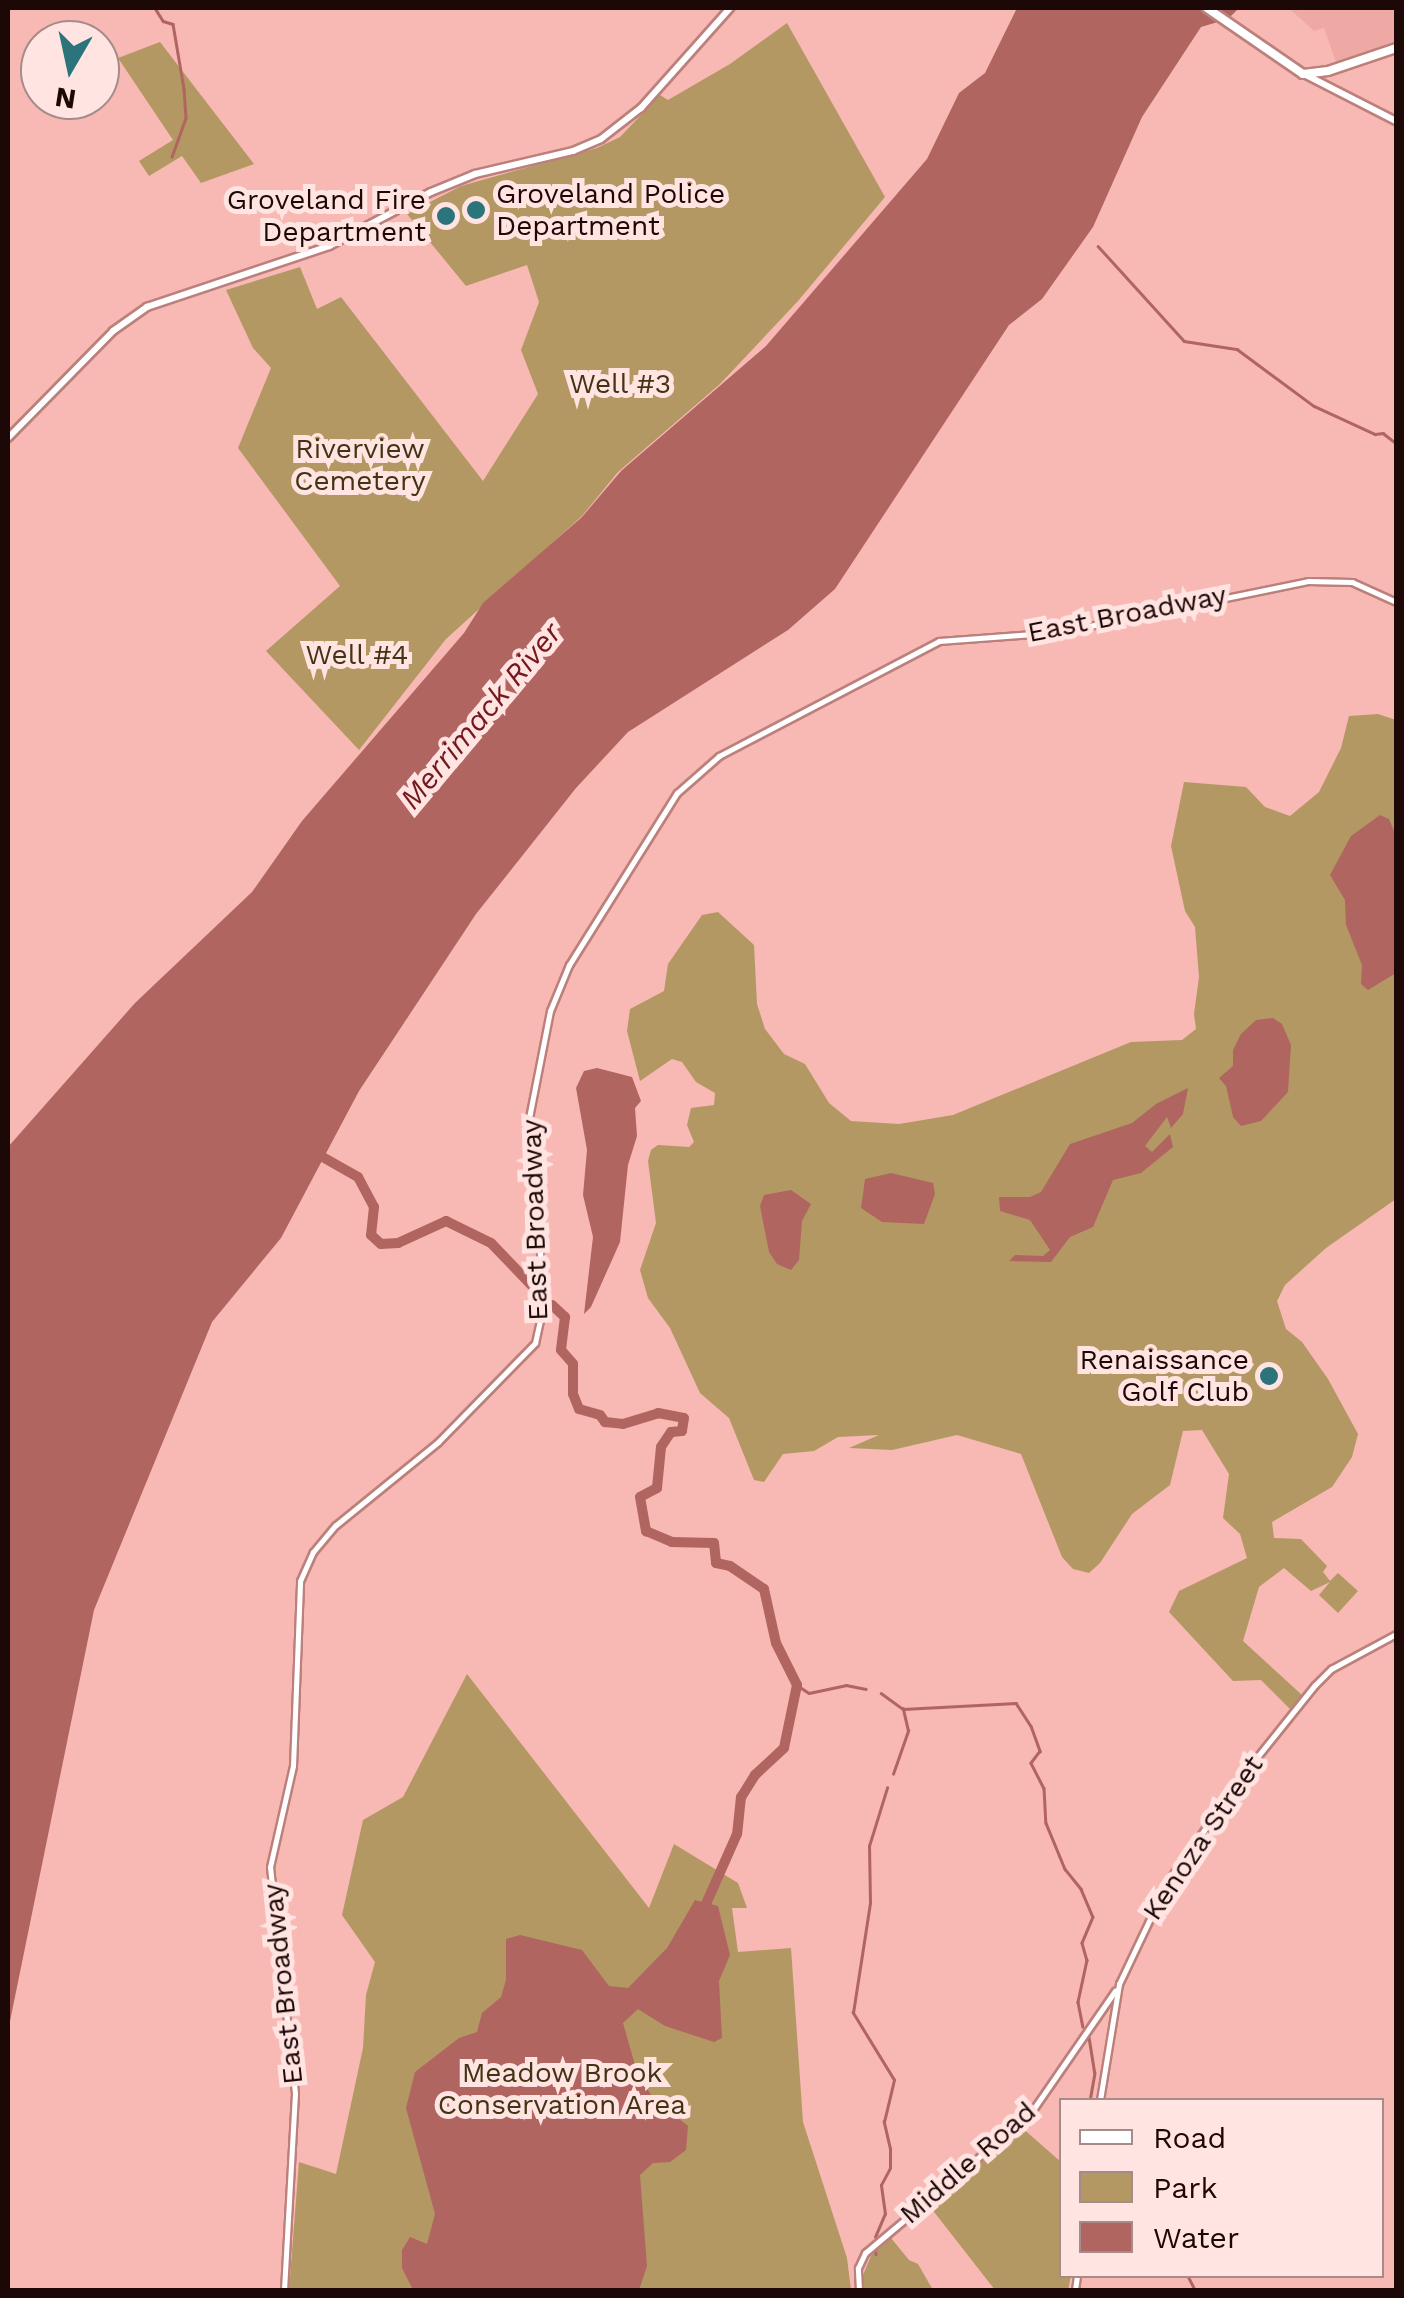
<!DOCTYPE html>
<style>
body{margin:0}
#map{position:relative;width:1404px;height:2298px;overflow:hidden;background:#f8b8b3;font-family:"Work Sans",sans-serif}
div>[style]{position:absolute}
.built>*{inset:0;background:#efa9a4}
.green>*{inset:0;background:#b39864}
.water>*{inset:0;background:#b06561}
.stream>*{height:2.5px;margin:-1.25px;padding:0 1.25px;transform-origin:1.25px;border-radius:1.25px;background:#b06561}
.river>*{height:10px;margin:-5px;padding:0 5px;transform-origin:5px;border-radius:5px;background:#b06561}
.roads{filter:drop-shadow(2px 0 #bc807c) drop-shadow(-2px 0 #bc807c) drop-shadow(0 2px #bc807c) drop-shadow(0 -2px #bc807c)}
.tertiary>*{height:5px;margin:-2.5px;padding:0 2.5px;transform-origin:2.5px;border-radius:2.5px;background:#fff}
.secondary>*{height:6px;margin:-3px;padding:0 3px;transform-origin:3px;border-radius:3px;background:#fff}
.primary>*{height:8px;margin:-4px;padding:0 4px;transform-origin:4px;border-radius:4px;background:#fff}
.dots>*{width:28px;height:28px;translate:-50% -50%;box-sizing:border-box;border:5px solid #ffe4e2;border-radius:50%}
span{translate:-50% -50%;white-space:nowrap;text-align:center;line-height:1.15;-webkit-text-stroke:10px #ffe4e2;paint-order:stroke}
.poi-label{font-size:28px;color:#1d0808}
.left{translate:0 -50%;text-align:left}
.right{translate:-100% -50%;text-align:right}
.park-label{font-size:28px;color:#423314}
.street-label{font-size:28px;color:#1d0808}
.water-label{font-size:30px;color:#75181d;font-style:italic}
.frame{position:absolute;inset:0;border:10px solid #1d0808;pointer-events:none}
.legend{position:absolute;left:1059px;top:2098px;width:325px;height:180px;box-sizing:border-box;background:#ffe4e2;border:2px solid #a58c8b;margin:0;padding:12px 18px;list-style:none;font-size:30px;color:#1d0808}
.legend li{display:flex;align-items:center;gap:20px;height:50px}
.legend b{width:50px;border:2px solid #a58c8b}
.north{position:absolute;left:20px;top:20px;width:100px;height:100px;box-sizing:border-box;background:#ffe4e2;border:2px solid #a58c8b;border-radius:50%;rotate:189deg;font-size:28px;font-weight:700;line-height:40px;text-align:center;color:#1d0808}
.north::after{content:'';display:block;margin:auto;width:35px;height:45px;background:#2b747b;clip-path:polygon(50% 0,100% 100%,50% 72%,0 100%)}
</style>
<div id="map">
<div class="built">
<i style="clip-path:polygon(1396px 8px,1396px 42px,1336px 62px,1324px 28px,1314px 31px,1290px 9px)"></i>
</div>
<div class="green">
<i style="clip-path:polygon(787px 23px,885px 197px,798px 301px,720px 384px,618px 472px,582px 516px,446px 639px,359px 750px,266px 651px,340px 586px,238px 448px,271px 368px,253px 348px,226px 290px,300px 267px,317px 309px,341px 297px,483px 481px,538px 394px,521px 350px,539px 302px,527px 265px,466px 286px,407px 214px,461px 186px,597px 148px,620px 137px,660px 95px,668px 100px,730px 64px)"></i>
<i style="clip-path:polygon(160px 42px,254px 164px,201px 183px,182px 156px,149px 176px,139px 161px,173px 140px,118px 58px)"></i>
<i style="clip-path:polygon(1378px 714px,1396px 720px,1396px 1199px,1326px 1248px,1285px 1285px,1277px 1301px,1286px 1329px,1302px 1342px,1328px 1379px,1358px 1434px,1352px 1457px,1332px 1487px,1272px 1522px,1274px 1538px,1301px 1539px,1327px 1566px,1323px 1572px,1330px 1581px,1338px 1573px,1358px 1591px,1338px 1613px,1319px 1595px,1330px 1582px,1311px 1591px,1284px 1568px,1259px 1587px,1243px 1641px,1302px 1695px,1290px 1709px,1261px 1680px,1233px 1681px,1169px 1612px,1179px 1591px,1247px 1558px,1240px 1534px,1223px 1518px,1229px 1474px,1202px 1430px,1183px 1431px,1170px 1485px,1132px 1514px,1100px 1563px,1089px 1573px,1073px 1569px,1062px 1557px,1021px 1454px,957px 1435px,892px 1450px,849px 1448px,879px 1435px,838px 1437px,814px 1451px,783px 1454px,764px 1482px,754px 1480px,729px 1418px,700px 1393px,670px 1328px,648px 1298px,640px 1270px,656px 1223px,648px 1161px,651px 1150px,658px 1145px,689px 1147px,694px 1142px,687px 1125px,691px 1108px,714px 1105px,715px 1093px,696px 1082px,682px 1062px,672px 1059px,640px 1081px,627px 1031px,630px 1009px,664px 991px,668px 964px,702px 915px,718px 912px,754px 945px,757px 1004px,765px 1029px,784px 1054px,805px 1064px,829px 1103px,851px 1121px,899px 1124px,953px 1115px,1131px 1042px,1182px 1040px,1196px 1029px,1194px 1014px,1199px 977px,1195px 927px,1185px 911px,1171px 846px,1184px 782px,1246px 787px,1265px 807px,1290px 816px,1319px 792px,1341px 748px,1349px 716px)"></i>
<i style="clip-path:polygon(467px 1674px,649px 1908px,674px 1844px,738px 1883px,747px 1908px,732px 1908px,738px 1952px,791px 1948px,803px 2122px,847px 2258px,851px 2290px,289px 2290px,299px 2162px,336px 2174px,363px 2048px,366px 1995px,375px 1962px,342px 1915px,363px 1820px,403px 1797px)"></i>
<i style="clip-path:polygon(1020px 2126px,1061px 2162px,1062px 2276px,1071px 2276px,1068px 2290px,995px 2290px,931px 2208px)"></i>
<i style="clip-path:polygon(891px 2238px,909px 2260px,918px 2264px,933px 2290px,863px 2290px,860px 2282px,871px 2256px)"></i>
</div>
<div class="water">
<i style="clip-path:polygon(1017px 8px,1239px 8px,1228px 19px,1201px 27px,1142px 117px,1093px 227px,1042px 299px,1009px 325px,835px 589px,788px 630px,628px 732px,576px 788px,476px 914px,359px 1091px,281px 1238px,212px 1322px,94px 1610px,8px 2031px,8px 1147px,135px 1003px,252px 892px,302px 821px,464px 633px,483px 603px,582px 517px,621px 471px,766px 346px,927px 159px,959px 93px,985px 73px)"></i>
<i style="clip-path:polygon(1380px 815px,1389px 819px,1394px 831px,1396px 973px,1368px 990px,1361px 984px,1362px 965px,1346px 925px,1345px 900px,1330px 875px,1351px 836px)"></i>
<i style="clip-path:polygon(1273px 1018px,1282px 1024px,1291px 1045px,1288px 1092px,1261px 1121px,1241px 1126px,1233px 1117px,1226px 1086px,1219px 1078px,1233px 1066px,1233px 1050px,1241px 1034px,1256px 1020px)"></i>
<i style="clip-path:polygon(597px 1068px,632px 1077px,641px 1101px,635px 1108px,637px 1136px,628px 1165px,620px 1242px,591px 1307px,584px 1314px,593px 1237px,583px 1195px,587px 1150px,576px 1088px,584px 1071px)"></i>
<i style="clip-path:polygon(1188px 1088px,1183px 1114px,1171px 1128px,1167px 1117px,1145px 1146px,1152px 1152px,1170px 1134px,1173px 1147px,1141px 1173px,1113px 1180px,1093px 1227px,1070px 1237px,1051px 1262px,1009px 1261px,1015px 1255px,1043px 1256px,1050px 1250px,1030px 1220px,1000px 1211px,999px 1197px,1030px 1197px,1041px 1192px,1070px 1144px,1132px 1123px,1156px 1104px)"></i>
<i style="clip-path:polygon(891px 1173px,933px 1183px,935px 1194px,924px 1224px,882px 1222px,861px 1208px,865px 1179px)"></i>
<i style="clip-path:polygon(791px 1190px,811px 1204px,802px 1221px,799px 1260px,791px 1270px,777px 1264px,769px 1252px,760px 1206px,764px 1195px)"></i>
<i style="clip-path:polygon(695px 1900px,718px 1906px,730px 1955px,719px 1981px,722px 2038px,714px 2042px,665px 2026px,638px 2009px,623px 2023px,637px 2072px,653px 2098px,688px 2126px,686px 2150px,670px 2162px,653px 2163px,640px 2175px,647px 2266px,639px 2290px,413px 2290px,402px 2268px,402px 2250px,410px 2237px,427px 2244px,435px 2214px,406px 2108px,415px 2072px,459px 2038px,477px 2032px,482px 2013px,501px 1997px,506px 1980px,506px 1939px,520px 1935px,582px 1950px,609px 1986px,628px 1988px,667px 1948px)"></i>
</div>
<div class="stream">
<i style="left:155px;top:8px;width:15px;rotate:58deg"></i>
<i style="left:163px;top:21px;width:10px;rotate:17deg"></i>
<i style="left:173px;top:24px;width:66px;rotate:80.4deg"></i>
<i style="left:184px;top:89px;width:29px;rotate:86deg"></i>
<i style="left:186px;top:118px;width:41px;rotate:109.7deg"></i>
<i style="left:1098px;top:246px;width:128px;rotate:47.8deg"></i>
<i style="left:1184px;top:341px;width:54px;rotate:8.6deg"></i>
<i style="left:1237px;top:349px;width:96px;rotate:36.5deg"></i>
<i style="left:1314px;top:406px;width:67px;rotate:24.7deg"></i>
<i style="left:1375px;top:434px;width:8px;rotate:-7deg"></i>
<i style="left:1383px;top:433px;width:16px;rotate:38deg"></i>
<i style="left:797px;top:1685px;width:14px;rotate:34deg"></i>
<i style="left:809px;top:1693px;width:38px;rotate:-12deg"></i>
<i style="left:846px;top:1685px;width:20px;rotate:11deg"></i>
<i style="left:881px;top:1693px;width:27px;rotate:36deg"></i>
<i style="left:903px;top:1709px;width:113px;rotate:-3deg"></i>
<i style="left:1016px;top:1703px;width:27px;rotate:57deg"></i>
<i style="left:1031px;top:1726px;width:27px;rotate:70deg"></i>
<i style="left:1040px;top:1751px;width:15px;rotate:127deg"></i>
<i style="left:1031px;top:1763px;width:28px;rotate:63deg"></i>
<i style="left:1044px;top:1788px;width:35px;rotate:87deg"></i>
<i style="left:1046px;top:1823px;width:50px;rotate:67.6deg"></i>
<i style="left:1065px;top:1869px;width:26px;rotate:51deg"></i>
<i style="left:1081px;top:1889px;width:30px;rotate:67deg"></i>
<i style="left:1093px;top:1917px;width:28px;rotate:113deg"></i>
<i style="left:1082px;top:1943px;width:18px;rotate:74deg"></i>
<i style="left:1087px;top:1960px;width:43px;rotate:102.1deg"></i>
<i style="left:1078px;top:2002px;width:25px;rotate:79deg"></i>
<i style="left:893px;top:1774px;width:46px;rotate:-70.8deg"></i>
<i style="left:908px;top:1731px;width:23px;rotate:-103deg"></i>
<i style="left:1089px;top:2037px;width:36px;rotate:81deg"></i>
<i style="left:1095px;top:2073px;width:27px;rotate:100deg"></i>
<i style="left:875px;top:2237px;width:25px;rotate:-67deg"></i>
<i style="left:885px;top:2214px;width:29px;rotate:-98deg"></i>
<i style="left:881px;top:2185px;width:19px;rotate:-62deg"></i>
<i style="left:890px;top:2168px;width:19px;rotate:-90deg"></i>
<i style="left:890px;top:2149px;width:28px;rotate:-103deg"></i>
<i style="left:884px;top:2122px;width:43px;rotate:-76.6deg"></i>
<i style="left:894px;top:2080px;width:79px;rotate:-121.5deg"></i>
<i style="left:853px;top:2013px;width:111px;rotate:-81.2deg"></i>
<i style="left:870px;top:1903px;width:57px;rotate:-91deg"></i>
<i style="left:869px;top:1846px;width:61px;rotate:-72.8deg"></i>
<i style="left:875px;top:2248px;width:6px;rotate:81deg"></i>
<i style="left:1188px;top:2276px;width:16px;rotate:63deg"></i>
</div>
<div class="river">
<i style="left:312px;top:1151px;width:53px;rotate:29.5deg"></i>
<i style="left:358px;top:1177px;width:34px;rotate:62deg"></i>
<i style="left:374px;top:1207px;width:28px;rotate:96deg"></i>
<i style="left:371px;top:1235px;width:13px;rotate:42deg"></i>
<i style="left:381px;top:1244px;width:17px;rotate:-3deg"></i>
<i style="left:398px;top:1243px;width:53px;rotate:-24.6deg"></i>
<i style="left:446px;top:1221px;width:50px;rotate:26.1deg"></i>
<i style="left:491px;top:1243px;width:65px;rotate:46.2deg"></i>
<i style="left:552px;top:1305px;width:18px;rotate:43deg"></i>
<i style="left:565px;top:1317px;width:33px;rotate:97deg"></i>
<i style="left:561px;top:1350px;width:18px;rotate:49deg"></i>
<i style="left:573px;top:1364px;width:30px;rotate:90deg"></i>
<i style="left:573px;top:1394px;width:16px;rotate:68deg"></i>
<i style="left:579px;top:1409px;width:22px;rotate:16deg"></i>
<i style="left:600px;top:1415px;width:9px;rotate:54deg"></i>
<i style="left:605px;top:1422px;width:18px;rotate:6deg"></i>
<i style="left:623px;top:1424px;width:37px;rotate:-17deg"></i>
<i style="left:658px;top:1413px;width:26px;rotate:11deg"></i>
<i style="left:684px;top:1418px;width:13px;rotate:99deg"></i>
<i style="left:682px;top:1431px;width:11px;rotate:175deg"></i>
<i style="left:671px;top:1432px;width:18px;rotate:124deg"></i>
<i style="left:661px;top:1447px;width:41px;rotate:95.6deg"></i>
<i style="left:657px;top:1488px;width:19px;rotate:152deg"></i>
<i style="left:640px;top:1497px;width:35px;rotate:80deg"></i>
<i style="left:646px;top:1531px;width:28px;rotate:23deg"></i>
<i style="left:672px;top:1542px;width:42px;rotate:1.4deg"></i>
<i style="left:714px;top:1543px;width:20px;rotate:84deg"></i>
<i style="left:716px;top:1563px;width:14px;rotate:12deg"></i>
<i style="left:730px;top:1566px;width:41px;rotate:34.1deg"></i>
<i style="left:764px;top:1589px;width:55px;rotate:77.5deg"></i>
<i style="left:776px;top:1643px;width:47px;rotate:63.4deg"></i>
<i style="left:797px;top:1685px;width:64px;rotate:101.7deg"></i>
<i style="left:784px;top:1748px;width:40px;rotate:137deg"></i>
<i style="left:755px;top:1775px;width:26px;rotate:122deg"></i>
<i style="left:741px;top:1797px;width:37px;rotate:96deg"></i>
<i style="left:737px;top:1834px;width:86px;rotate:113.9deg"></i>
</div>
<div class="roads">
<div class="tertiary">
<i style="left:1100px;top:2100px;width:118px;rotate:-80.7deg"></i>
<i style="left:1119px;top:1984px;width:114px;rotate:-64.6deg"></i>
<i style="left:1168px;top:1881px;width:135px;rotate:-54.7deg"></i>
<i style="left:1246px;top:1771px;width:110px;rotate:-51.3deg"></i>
<i style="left:1315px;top:1685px;width:23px;rotate:-45deg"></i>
<i style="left:1331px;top:1669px;width:74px;rotate:-28.3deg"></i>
<i style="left:284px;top:2290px;width:197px;rotate:-86.8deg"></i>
<i style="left:295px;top:2093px;width:227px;rotate:-96.3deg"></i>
<i style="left:270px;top:1867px;width:104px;rotate:-77.2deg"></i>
<i style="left:293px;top:1766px;width:185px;rotate:-87.8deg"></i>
<i style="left:300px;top:1581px;width:32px;rotate:-66deg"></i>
<i style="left:313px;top:1552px;width:35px;rotate:-50deg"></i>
<i style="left:336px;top:1525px;width:132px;rotate:-39.1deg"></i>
<i style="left:438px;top:1442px;width:139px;rotate:-45.6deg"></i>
<i style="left:535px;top:1343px;width:42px;rotate:-77.6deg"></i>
<i style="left:544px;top:1302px;width:185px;rotate:-94.7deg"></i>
<i style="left:529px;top:1118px;width:109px;rotate:-78.9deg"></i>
<i style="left:550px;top:1011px;width:50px;rotate:-67.6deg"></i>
<i style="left:569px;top:965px;width:203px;rotate:-57.9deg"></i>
<i style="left:677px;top:793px;width:56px;rotate:-41.4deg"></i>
<i style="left:719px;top:756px;width:248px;rotate:-27.6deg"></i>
<i style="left:939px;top:641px;width:121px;rotate:-4.3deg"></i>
<i style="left:1060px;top:632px;width:253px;rotate:-11.6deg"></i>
<i style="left:1308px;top:581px;width:44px;rotate:1.3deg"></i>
<i style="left:1352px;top:582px;width:48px;rotate:24.4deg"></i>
<i style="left:859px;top:2290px;width:22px;rotate:-93deg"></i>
<i style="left:858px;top:2268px;width:17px;rotate:-65deg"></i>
<i style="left:865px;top:2253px;width:216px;rotate:-40.1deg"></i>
<i style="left:1030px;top:2114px;width:150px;rotate:-55.4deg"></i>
<i style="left:1075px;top:2290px;width:14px;rotate:-82deg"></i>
</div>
<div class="secondary">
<i style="left:1304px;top:74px;width:103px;rotate:27.1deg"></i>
<i style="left:8px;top:438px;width:150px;rotate:-45.5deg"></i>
<i style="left:113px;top:331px;width:42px;rotate:-35.2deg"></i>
<i style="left:147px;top:307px;width:192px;rotate:-18.5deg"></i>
<i style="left:329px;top:246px;width:115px;rotate:-27.9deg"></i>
<i style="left:431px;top:192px;width:48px;rotate:-22.2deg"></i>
<i style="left:475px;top:174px;width:101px;rotate:-13.2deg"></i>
<i style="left:573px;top:151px;width:30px;rotate:-23deg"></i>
<i style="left:601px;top:139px;width:51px;rotate:-37.8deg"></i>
<i style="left:641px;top:108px;width:134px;rotate:-48.3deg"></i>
</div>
<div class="primary">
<i style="left:1207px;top:8px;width:116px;rotate:34.5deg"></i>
<i style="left:1303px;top:74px;width:25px;rotate:-7deg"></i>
<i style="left:1328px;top:71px;width:72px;rotate:-18.7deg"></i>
</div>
</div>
<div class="dots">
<i style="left:476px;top:210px;background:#2b747b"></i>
<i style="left:446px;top:216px;background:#2b747b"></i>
<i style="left:1269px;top:1376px;background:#2b747b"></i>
</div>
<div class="poi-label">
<span class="left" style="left:496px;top:210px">Groveland Police<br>Department</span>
<span class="right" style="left:426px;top:216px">Groveland Fire<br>Department</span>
<span class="right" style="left:1249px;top:1376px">Renaissance<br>Golf Club</span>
</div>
<div class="park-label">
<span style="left:620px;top:384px">Well #3</span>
<span style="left:360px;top:465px">Riverview<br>Cemetery</span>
<span style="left:357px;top:655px">Well #4</span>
<span style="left:562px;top:2089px">Meadow Brook<br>Conservation Area</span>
</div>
<div class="street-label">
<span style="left:1127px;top:614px;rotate:-11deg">East Broadway</span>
<span style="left:535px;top:1220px;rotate:-92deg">East Broadway</span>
<span style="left:1203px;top:1838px;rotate:-56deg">Kenoza Street</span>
<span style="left:283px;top:1984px;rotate:-96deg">East Broadway</span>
<span style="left:968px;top:2163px;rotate:-41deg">Middle Road</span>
</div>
<div class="water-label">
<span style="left:481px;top:716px;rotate:-50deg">Merrimack River</span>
</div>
<div class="frame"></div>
<ul class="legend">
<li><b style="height:12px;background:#fff"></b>Road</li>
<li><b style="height:28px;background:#b39864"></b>Park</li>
<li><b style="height:28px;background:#b06561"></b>Water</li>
</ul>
<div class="north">N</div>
</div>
